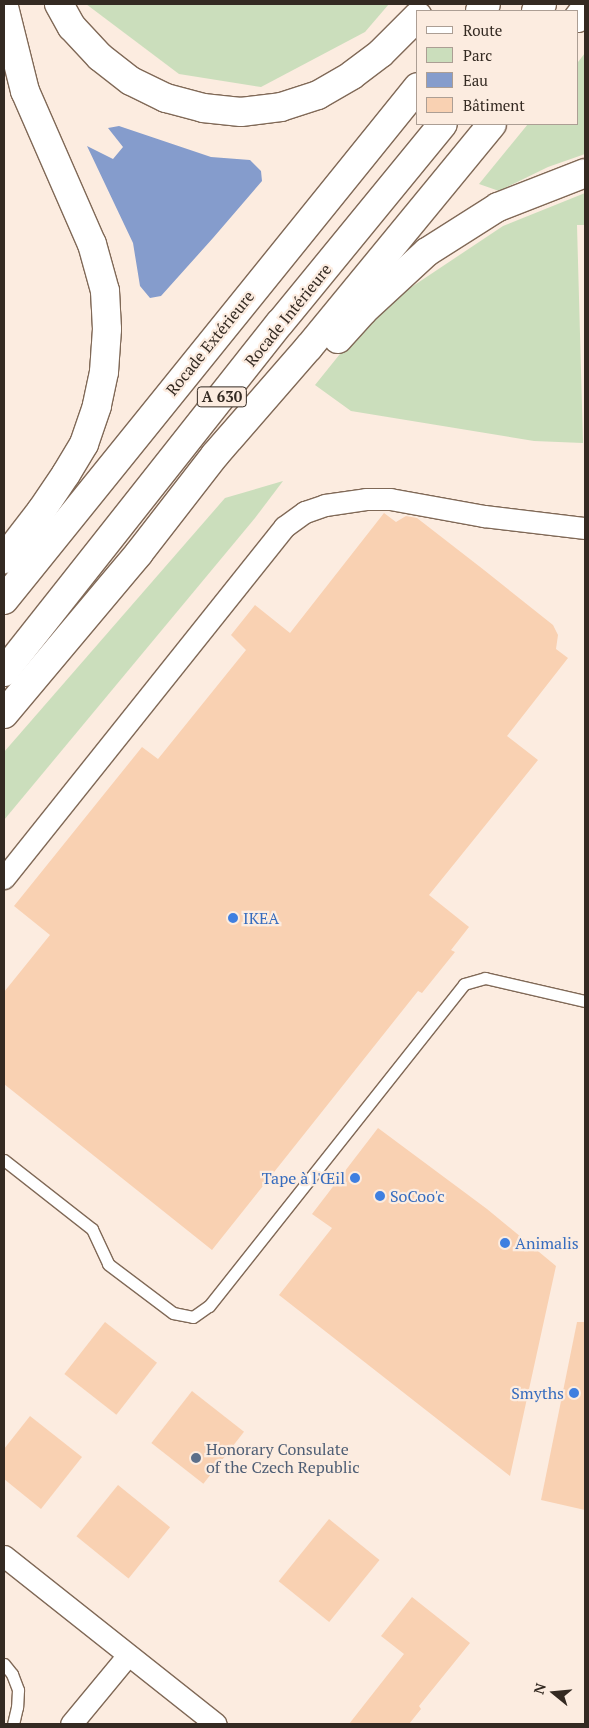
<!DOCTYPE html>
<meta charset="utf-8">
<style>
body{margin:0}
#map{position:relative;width:589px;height:1728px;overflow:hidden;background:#fcece0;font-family:"PT Serif",serif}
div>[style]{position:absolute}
.green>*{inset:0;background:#cbdebc}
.water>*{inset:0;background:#859ccc}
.building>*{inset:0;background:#f9d1b2;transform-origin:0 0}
.roads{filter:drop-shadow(1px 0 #806957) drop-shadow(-1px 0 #806957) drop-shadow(0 1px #806957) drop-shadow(0 -1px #806957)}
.lane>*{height:11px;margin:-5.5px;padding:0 5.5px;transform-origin:5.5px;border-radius:5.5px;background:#fff}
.street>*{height:21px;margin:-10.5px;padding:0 10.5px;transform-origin:10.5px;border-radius:10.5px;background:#fff}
.highway>*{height:28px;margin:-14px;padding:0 14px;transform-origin:14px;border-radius:14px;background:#fff}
.dots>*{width:14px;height:14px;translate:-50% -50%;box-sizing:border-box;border:2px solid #fcece0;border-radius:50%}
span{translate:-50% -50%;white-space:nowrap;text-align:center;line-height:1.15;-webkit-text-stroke:4.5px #fcece0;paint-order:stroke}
.shield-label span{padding:1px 4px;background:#fcece0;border:1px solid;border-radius:4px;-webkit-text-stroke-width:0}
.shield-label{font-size:15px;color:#342a22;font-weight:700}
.street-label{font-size:16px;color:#342a22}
.shop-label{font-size:16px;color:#366cbe}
.left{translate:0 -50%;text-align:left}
.right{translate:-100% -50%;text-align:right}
.service-label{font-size:16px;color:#4e5e75}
.frame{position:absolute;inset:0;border:5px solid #342a22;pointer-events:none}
.legend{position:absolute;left:416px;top:10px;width:162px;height:115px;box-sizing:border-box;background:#fcece0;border:1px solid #ac9e94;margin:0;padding:6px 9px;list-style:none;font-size:15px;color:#342a22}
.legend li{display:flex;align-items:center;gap:10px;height:25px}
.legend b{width:25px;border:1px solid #ac9e94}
.north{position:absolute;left:529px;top:1668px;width:50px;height:50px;-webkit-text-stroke:4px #fcece0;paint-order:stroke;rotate:287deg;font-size:14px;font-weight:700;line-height:20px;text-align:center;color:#342a22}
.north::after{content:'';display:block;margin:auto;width:18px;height:22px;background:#342a22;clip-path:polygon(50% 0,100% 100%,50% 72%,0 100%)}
</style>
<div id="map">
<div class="green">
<i style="clip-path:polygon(86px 4px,389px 4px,365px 32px,261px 87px,179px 74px)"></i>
<i style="clip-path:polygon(585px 53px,585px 154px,548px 167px,499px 191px,479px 184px,528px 124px,578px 124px,578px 62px)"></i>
<i style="clip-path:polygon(585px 193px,585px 225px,577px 225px,583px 443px,534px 441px,351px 411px,315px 385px,348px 344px,404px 292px,503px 226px)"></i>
<i style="clip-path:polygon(283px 481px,255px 518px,4px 820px,4px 752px,225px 498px)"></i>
</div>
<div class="water">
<i style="clip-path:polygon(119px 126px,211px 157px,250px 160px,261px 171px,262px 181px,213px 238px,161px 296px,150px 298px,140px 286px,133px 243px,87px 146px,113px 159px,123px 147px,108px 128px)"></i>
</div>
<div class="building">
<i style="clip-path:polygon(384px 513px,396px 522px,406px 516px,417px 518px,484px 570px,553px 625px,558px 635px,556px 649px,568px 658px,507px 736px,538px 760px,429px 895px,469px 927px,451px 950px,455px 952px,422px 993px,418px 991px,212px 1250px,4px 1084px,4px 992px,50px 935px,14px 906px,142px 747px,158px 759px,246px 650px,231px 635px,255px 605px,290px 633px)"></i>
<i style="clip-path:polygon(378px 1128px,487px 1209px,556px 1266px,510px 1476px,279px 1295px,332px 1228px,312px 1214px)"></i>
<i style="left:105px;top:1322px;width:66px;height:66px;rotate:38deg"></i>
<i style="clip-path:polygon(577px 1322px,585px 1322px,585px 1510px,541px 1500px)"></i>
<i style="left:192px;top:1391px;width:66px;height:66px;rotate:38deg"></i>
<i style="clip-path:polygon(30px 1416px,82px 1457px,41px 1509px,4px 1479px,4px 1449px)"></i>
<i style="left:118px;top:1485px;width:67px;height:66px;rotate:39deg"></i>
<i style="left:329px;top:1519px;width:65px;height:80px;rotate:39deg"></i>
<i style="clip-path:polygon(412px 1597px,470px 1643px,419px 1706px,421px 1709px,409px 1724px,349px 1724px,404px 1654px,381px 1636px)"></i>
</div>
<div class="roads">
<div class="lane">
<i style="left:4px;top:1160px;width:112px;rotate:38.1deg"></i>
<i style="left:92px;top:1229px;width:38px;rotate:65deg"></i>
<i style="left:108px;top:1264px;width:81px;rotate:37deg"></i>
<i style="left:173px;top:1313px;width:20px;rotate:11deg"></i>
<i style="left:193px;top:1317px;width:19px;rotate:-35deg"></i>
<i style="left:209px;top:1306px;width:411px;rotate:-51.6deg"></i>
<i style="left:464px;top:984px;width:22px;rotate:-16deg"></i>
<i style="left:485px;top:978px;width:103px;rotate:13deg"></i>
<i style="left:4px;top:1664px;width:13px;rotate:51deg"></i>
<i style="left:12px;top:1674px;width:17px;rotate:69deg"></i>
<i style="left:18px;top:1690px;width:17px;rotate:93deg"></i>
<i style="left:17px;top:1707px;width:17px;rotate:103deg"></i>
</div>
<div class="street">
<i style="left:4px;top:878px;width:449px;rotate:-51.4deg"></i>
<i style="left:284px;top:527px;width:26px;rotate:-36deg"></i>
<i style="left:305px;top:512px;width:21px;rotate:-19deg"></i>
<i style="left:325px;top:505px;width:41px;rotate:-8.3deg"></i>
<i style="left:366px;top:499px;width:24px"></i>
<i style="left:390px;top:499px;width:96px;rotate:10.3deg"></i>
<i style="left:484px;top:516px;width:102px;rotate:6.8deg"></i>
<i style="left:4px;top:1556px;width:270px;rotate:38.4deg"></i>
<i style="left:71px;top:1724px;width:89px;rotate:-50.4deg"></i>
</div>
<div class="highway">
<i style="left:59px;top:4px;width:26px;rotate:61deg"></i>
<i style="left:72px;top:27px;width:41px;rotate:47deg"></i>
<i style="left:100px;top:57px;width:39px;rotate:38deg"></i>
<i style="left:131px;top:81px;width:39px;rotate:26deg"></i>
<i style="left:166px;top:98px;width:38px;rotate:15deg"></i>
<i style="left:203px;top:108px;width:38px;rotate:6deg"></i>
<i style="left:241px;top:112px;width:40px;rotate:-7.1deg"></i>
<i style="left:281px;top:107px;width:39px;rotate:-18deg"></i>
<i style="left:318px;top:95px;width:39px;rotate:-30deg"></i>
<i style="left:352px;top:75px;width:36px;rotate:-37deg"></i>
<i style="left:381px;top:53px;width:52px;rotate:-45deg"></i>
<i style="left:4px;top:7px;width:87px;rotate:76deg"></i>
<i style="left:25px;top:91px;width:167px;rotate:66.4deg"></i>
<i style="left:92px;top:244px;width:49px;rotate:74.5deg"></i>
<i style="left:105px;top:291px;width:38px;rotate:87deg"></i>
<i style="left:107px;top:329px;width:43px;rotate:94deg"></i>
<i style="left:104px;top:372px;width:35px;rotate:102deg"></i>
<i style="left:97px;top:406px;width:40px;rotate:108.9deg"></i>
<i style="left:84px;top:444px;width:35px;rotate:121deg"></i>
<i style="left:66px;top:474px;width:45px;rotate:124deg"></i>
<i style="left:41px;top:511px;width:61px;rotate:127.6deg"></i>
<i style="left:480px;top:11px;width:9px;rotate:-49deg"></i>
<i style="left:536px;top:11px;width:9px;rotate:-49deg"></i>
<i style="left:578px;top:18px;width:11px;rotate:-52deg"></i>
<i style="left:338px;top:339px;width:38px;rotate:-48deg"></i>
<i style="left:363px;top:311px;width:87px;rotate:-42.7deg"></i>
<i style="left:427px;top:252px;width:84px;rotate:-32.4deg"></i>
<i style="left:498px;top:207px;width:93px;rotate:-21.3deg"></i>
<i style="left:4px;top:600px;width:659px;rotate:-51.1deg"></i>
<i style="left:4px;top:672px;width:445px;rotate:-51.7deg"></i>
<i style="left:280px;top:323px;width:257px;rotate:-50.7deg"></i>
<i style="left:4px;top:714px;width:210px;rotate:-50deg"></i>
<i style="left:139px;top:553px;width:124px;rotate:-52.2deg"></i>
<i style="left:215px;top:455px;width:143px;rotate:-49deg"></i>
<i style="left:309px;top:347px;width:288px;rotate:-50.6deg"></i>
</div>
</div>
<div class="dots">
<i style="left:233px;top:918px;background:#3f7fe0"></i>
<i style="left:355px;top:1178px;background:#3f7fe0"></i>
<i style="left:380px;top:1196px;background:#3f7fe0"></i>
<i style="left:505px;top:1243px;background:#3f7fe0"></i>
<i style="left:574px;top:1393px;background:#3f7fe0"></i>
<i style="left:196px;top:1458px;background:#5c6f8a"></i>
</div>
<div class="shield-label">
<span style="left:222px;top:397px">A 630</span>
</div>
<div class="street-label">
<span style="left:288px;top:315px;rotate:-51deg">Rocade Intérieure</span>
<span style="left:210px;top:343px;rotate:-51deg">Rocade Extérieure</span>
</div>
<div class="shop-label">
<span class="left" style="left:243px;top:918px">IKEA</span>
<span class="right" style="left:345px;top:1178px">Tape à l'Œil</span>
<span class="left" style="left:390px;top:1196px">SoCoo'c</span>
<span class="left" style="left:515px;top:1243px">Animalis</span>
<span class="right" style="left:564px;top:1393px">Smyths</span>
</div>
<div class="service-label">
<span class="left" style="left:206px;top:1458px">Honorary Consulate<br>of the Czech Republic</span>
</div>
<div class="frame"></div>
<ul class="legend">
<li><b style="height:6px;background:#fff"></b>Route</li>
<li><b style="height:14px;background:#cbdebc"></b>Parc</li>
<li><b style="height:14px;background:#859ccc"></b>Eau</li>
<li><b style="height:14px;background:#f9d1b2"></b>Bâtiment</li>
</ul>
<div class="north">N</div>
</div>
